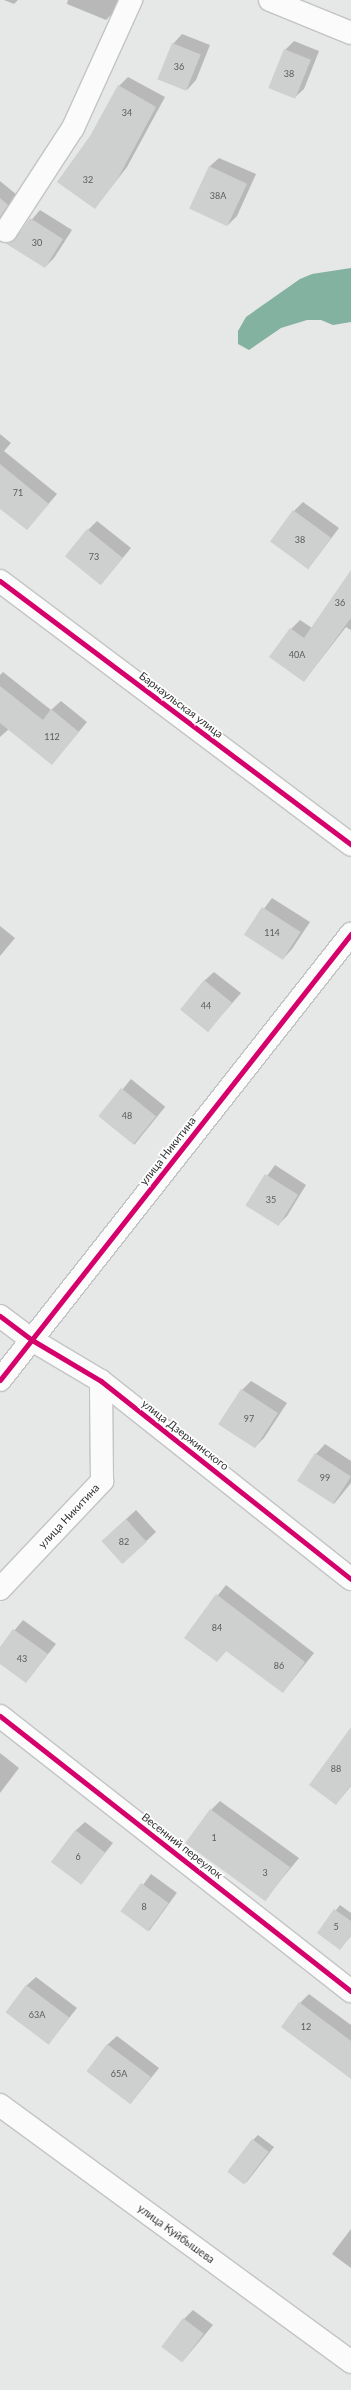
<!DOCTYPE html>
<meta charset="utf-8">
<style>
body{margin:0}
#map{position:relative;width:351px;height:2390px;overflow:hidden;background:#e6e7e7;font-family:Lato,sans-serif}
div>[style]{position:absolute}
.water>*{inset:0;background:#83b2a0}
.shadow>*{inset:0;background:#0003;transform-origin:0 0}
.building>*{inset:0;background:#ced0cf;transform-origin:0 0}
.roads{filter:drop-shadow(1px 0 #c3c4c3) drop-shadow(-1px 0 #c3c4c3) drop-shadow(0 1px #c3c4c3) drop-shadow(0 -1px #c3c4c3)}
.minor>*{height:22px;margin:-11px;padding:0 11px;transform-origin:11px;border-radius:11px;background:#fbfbfb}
.cycleway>*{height:5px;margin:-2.5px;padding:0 2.5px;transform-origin:2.5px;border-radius:2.5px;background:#d6006c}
span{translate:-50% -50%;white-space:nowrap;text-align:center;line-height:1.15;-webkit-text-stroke:3.5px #fff;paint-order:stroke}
.number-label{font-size:9px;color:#5a5c5b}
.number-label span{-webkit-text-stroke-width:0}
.street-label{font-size:11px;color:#333433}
</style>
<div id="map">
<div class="water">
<i style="clip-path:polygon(351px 268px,351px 322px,333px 325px,321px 320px,307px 320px,281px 328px,249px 350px,238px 344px,238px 331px,246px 317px,300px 279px,312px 274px)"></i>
</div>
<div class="shadow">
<i style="clip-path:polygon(4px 0,18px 0,14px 4px)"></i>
<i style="clip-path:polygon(68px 0,120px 0,115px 11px,106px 20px,67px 4px)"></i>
<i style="clip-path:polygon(182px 34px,210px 45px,196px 80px,187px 90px,173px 44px)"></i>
<i style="clip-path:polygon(294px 41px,319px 51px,304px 89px,294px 98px,285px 50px)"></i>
<i style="clip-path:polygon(128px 77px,165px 97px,127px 167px,95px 208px,91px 137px,119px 86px)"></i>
<i style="clip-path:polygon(219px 158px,256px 174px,237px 216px,228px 225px,209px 167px)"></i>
<i style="clip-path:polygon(0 181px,17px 195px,0 232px)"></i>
<i style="clip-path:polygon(40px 210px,72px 230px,54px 258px,45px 267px,7px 243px,22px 231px)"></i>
<i style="clip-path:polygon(0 434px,11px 443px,4px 451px,57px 494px,27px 529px,0 507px)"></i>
<i style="clip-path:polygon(303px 502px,339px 528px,308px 569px,294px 511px)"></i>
<i style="clip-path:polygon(97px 521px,131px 548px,101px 584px,88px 530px)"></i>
<i style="clip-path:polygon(351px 579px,351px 630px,346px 627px,304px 681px,291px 629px,300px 620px,312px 628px)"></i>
<i style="clip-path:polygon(3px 672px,51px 710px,61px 701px,87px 722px,52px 764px,9px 729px,0 737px,0 675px)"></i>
<i style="clip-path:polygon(272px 898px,310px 922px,292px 949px,283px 959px,245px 934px)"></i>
<i style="clip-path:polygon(0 926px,15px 938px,0 956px)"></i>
<i style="clip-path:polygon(214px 972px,241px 993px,208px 1031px,204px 981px)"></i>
<i style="left:131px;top:1079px;width:44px;height:49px;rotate:39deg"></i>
<i style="clip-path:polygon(275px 1165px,306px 1185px,287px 1216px,278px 1225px,246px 1205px)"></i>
<i style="clip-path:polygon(251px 1381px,287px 1403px,264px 1438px,255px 1447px,242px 1390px)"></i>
<i style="clip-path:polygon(325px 1444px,351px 1461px,351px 1483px,334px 1504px,316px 1454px)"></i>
<i style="clip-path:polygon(136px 1510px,156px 1532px,123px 1563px,112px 1532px)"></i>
<i style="clip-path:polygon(226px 1585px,314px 1653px,283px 1692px,227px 1650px,217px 1661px,185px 1637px)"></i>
<i style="clip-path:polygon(23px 1620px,56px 1644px,26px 1682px,0 1663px,0 1648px)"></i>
<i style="clip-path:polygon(351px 1737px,351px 1786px,336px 1804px)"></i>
<i style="clip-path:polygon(0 1753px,19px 1768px,0 1793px)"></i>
<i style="clip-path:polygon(220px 1801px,299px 1858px,266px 1898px,211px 1810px)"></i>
<i style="clip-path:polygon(85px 1822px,113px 1843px,81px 1883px,75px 1831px)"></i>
<i style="left:151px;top:1874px;width:32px;height:47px;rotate:36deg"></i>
<i style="clip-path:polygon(340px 1905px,351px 1913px,351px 1936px,340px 1949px,318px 1933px)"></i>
<i style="clip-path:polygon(36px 1977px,77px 2008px,49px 2043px,26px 1986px)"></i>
<i style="clip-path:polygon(309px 1994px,351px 2025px,351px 2078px,300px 2003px)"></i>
<i style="clip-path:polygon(117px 2036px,159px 2068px,131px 2103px,107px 2045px)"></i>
<i style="clip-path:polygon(258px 2135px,274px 2147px,246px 2183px,253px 2140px)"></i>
<i style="clip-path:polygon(351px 2229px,351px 2268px,332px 2254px)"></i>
<i style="clip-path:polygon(193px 2310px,213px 2325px,183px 2361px,184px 2319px)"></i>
</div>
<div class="building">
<i style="left:172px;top:43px;width:31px;height:39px;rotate:22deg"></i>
<i style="left:284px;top:49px;width:29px;height:42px;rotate:22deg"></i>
<i style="clip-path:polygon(118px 85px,156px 107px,118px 178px,95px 209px,57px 182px,90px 136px)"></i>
<i style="left:209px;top:166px;width:42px;height:47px;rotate:25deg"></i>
<i style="clip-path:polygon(0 198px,8px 205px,0 217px)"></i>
<i style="clip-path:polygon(30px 218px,63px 239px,45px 268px,5px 243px,16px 238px)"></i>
<i style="clip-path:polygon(0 464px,49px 504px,27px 530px,0 509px)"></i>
<i style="left:293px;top:510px;width:47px;height:39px;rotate:36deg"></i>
<i style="left:87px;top:529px;width:46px;height:35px;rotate:39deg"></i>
<i style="clip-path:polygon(351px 570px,351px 618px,304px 682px,269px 657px,290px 628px,304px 638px)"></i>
<i style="clip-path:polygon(0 686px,43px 720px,51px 709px,79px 732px,52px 765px,0 723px)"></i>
<i style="left:262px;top:907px;width:46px;height:33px;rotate:33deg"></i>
<i style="left:204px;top:980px;width:36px;height:38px;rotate:39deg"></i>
<i style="left:121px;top:1088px;width:45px;height:36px;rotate:39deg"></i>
<i style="left:265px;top:1174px;width:39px;height:37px;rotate:32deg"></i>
<i style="left:241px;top:1389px;width:44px;height:42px;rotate:33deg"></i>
<i style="left:315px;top:1453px;width:43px;height:33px;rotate:33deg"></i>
<i style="left:126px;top:1519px;width:31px;height:33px;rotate:48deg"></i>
<i style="clip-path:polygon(216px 1594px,305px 1662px,283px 1693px,226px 1651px,217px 1662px,184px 1638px)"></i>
<i style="clip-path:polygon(13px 1629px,48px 1654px,26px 1683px,0 1664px,0 1647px)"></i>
<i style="clip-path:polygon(351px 1727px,351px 1785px,336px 1805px,309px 1785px)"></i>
<i style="left:210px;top:1809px;width:99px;height:42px;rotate:36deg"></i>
<i style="left:75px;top:1830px;width:38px;height:40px;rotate:37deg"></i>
<i style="left:141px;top:1883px;width:34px;height:35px;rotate:36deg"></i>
<i style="clip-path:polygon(334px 1909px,351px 1921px,351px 1935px,340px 1950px,317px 1933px)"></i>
<i style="left:26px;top:1985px;width:54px;height:34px;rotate:37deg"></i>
<i style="clip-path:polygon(299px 2002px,351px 2041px,351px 2079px,281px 2027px)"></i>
<i style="left:107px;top:2044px;width:55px;height:34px;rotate:37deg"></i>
<i style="left:252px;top:2139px;width:21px;height:41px;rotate:37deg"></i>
<i style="left:183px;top:2318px;width:26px;height:36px;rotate:37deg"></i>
</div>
<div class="roads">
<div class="minor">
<i style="left:270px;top:0;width:87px;rotate:22.2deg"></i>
<i style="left:6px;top:231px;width:123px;rotate:-57deg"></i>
<i style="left:73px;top:128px;width:141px;rotate:-65.6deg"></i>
<i style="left:0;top:581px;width:439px;rotate:36.9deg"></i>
<i style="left:0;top:1316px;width:40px;rotate:37deg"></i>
<i style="left:32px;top:1340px;width:80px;rotate:30.7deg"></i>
<i style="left:101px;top:1381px;width:319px;rotate:38.4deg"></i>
<i style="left:0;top:1380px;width:568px;rotate:-51.8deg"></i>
<i style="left:0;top:1589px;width:149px;rotate:-46.6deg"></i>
<i style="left:102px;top:1481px;width:100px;rotate:-90.6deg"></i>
<i style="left:0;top:1716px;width:446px;rotate:38.1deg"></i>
<i style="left:0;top:2105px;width:435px;rotate:36.2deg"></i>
</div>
</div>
<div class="cycleway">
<i style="left:0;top:581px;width:439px;rotate:36.9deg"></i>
<i style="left:0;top:1316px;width:40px;rotate:37deg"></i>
<i style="left:32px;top:1340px;width:80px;rotate:30.7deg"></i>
<i style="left:101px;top:1381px;width:319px;rotate:38.4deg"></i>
<i style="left:0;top:1380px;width:568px;rotate:-51.8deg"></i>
<i style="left:0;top:1716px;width:446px;rotate:38.1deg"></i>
</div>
<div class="number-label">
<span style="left:179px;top:67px">36</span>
<span style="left:289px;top:74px">38</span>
<span style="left:127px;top:113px">34</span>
<span style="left:88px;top:180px">32</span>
<span style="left:218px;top:196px">38А</span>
<span style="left:37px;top:243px">30</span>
<span style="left:18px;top:493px">71</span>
<span style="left:300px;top:540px">38</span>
<span style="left:94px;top:557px">73</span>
<span style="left:340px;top:603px">36</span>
<span style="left:297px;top:655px">40А</span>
<span style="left:52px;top:737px">112</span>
<span style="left:272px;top:933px">114</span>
<span style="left:206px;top:1006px">44</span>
<span style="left:127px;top:1116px">48</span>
<span style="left:271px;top:1200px">35</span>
<span style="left:249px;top:1419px">97</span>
<span style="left:325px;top:1478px">99</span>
<span style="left:124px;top:1542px">82</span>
<span style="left:217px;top:1628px">84</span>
<span style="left:22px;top:1659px">43</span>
<span style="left:279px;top:1666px">86</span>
<span style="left:336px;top:1769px">88</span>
<span style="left:214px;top:1838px">1</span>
<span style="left:78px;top:1857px">6</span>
<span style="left:265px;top:1873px">3</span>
<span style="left:144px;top:1907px">8</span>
<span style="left:336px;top:1927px">5</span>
<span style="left:37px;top:2015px">63А</span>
<span style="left:306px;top:2027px">12</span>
<span style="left:119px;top:2074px">65А</span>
</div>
<div class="street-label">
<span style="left:181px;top:705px;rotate:37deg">Барнаульская улица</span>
<span style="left:168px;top:1151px;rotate:-52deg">улица Никитина</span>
<span style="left:185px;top:1435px;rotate:38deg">улица Дзержинского</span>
<span style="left:69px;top:1516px;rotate:-47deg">улица Никитина</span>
<span style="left:182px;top:1846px;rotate:38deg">Весенний переулок</span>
<span style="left:176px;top:2234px;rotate:36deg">улица Куйбышева</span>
</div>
</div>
